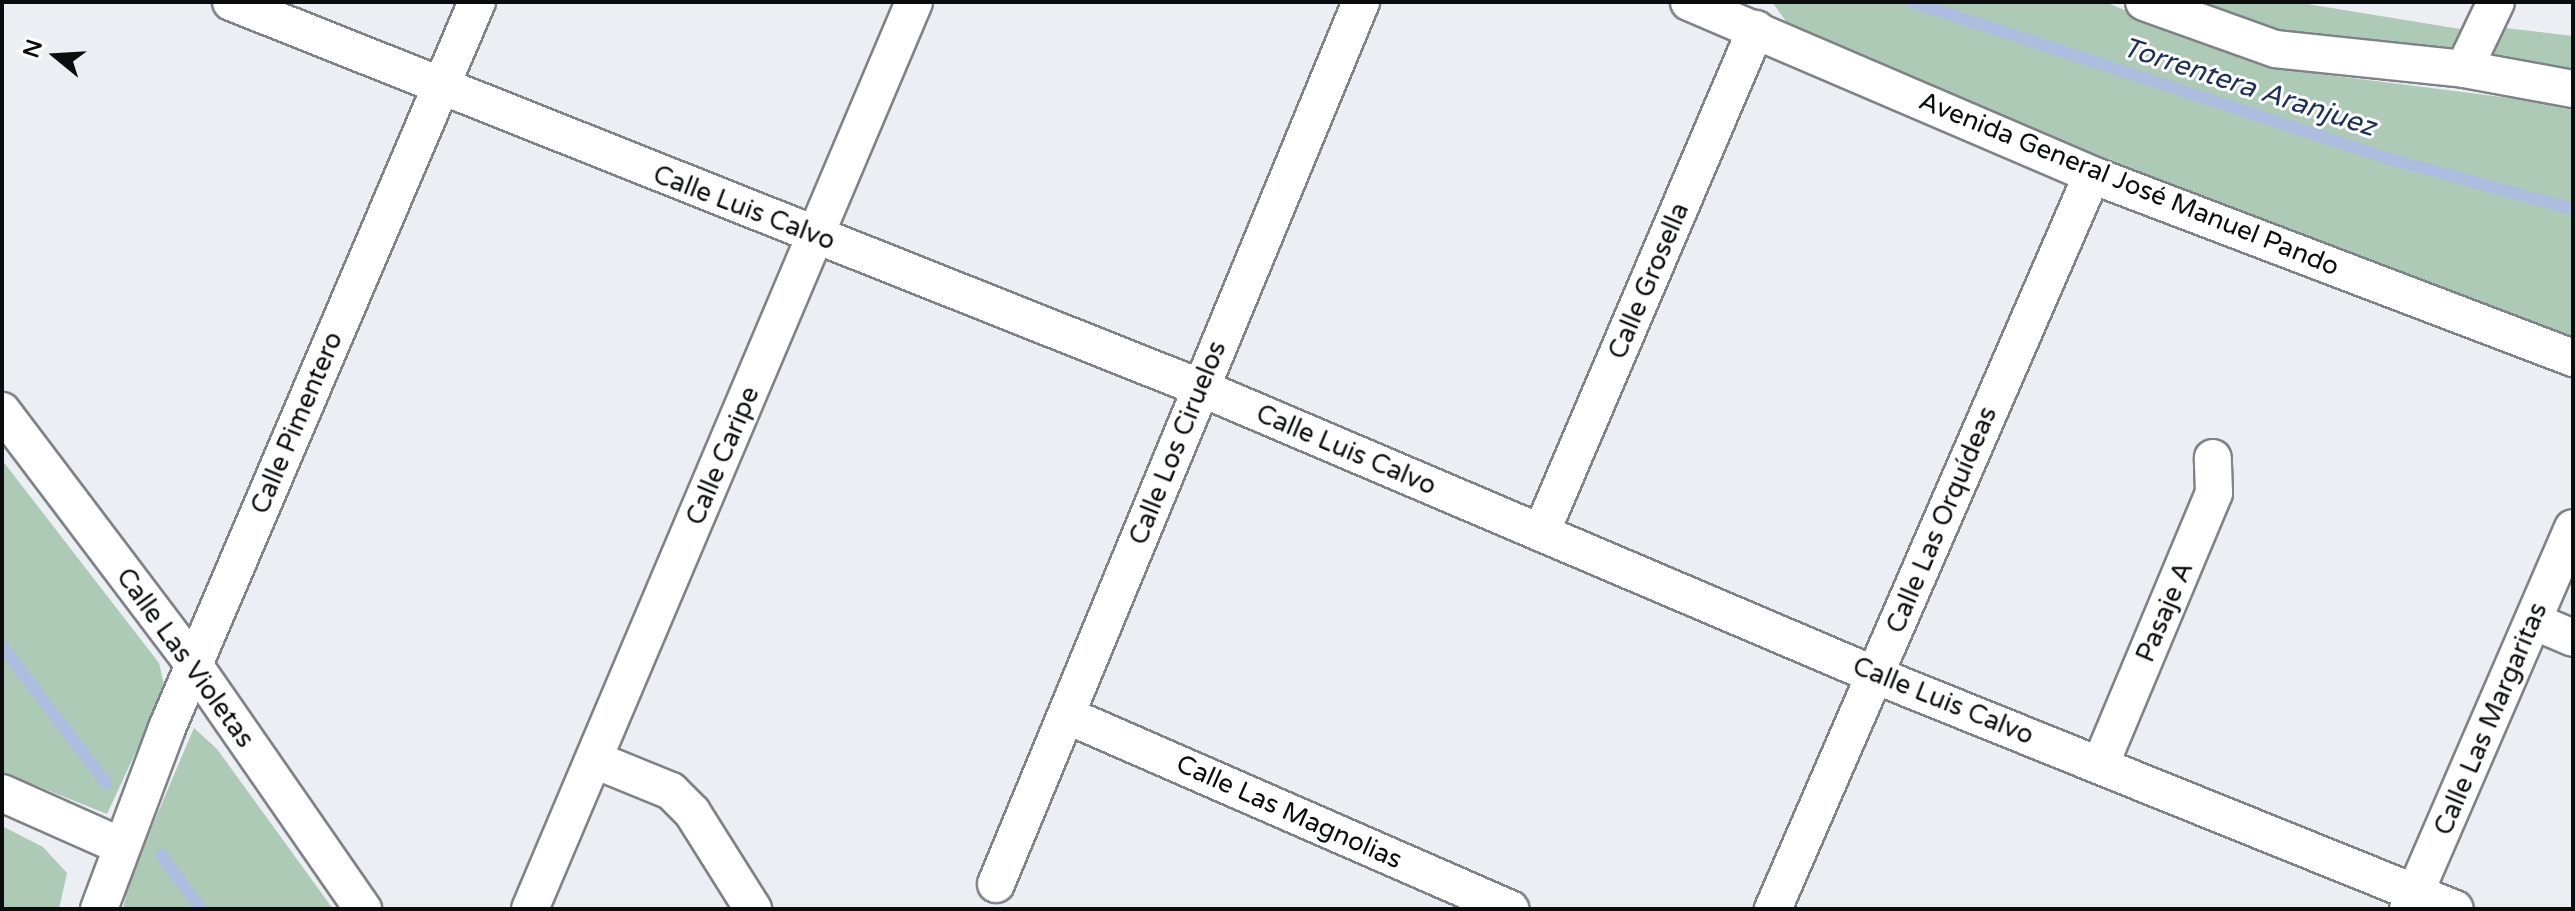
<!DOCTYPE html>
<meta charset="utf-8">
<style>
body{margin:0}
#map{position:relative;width:2575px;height:911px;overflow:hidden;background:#ebeef3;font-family:"Varela Round",sans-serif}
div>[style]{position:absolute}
.green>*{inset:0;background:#adcab6}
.stream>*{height:12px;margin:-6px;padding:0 6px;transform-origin:6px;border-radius:6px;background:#acbddf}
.roads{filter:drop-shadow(2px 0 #7f8287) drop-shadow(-2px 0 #7f8287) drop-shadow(0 2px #7f8287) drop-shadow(0 -2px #7f8287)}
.street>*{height:36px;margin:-18px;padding:0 18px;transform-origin:18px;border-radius:18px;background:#fff}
span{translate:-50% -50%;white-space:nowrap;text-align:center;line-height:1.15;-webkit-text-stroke:6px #fff;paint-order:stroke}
.street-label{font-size:26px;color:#0b0c0e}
.water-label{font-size:28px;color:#1c305b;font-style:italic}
.frame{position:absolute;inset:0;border:4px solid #0b0c0e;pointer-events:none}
.north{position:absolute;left:16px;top:16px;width:80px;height:80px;-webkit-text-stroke:6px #fff;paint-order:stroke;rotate:288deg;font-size:22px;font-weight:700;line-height:32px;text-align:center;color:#0b0c0e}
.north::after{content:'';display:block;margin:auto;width:28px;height:36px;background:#0b0c0e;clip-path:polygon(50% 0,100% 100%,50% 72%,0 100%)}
</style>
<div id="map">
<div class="green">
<i style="clip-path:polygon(1772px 2px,2105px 2px,2265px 67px,2573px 106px,2573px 340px,2082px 153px,1791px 28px)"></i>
<i style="clip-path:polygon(2186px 2px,2295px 2px,2466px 30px,2452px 56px,2301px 37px)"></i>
<i style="clip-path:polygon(2505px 28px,2573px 36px,2573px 73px,2491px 57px)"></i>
<i style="clip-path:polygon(2px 460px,159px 663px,165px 689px,107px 814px,2px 772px)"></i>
<i style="clip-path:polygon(194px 728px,217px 749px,333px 909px,123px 909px,130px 878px)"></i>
<i style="clip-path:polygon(2px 826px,43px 847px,67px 873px,59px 909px,2px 909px)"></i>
</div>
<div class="stream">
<i style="left:1912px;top:2px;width:503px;rotate:18.18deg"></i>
<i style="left:2390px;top:159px;width:190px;rotate:15.3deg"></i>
<i style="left:2px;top:646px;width:172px;rotate:52.8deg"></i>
<i style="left:161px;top:855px;width:67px;rotate:53.5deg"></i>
</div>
<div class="roads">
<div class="street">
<i style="left:231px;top:2px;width:1044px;rotate:21.7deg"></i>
<i style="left:1201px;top:388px;width:733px;rotate:23.07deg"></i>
<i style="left:1875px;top:675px;width:625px;rotate:21.97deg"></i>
<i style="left:1689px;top:2px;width:439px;rotate:23.2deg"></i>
<i style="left:2092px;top:175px;width:515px;rotate:20.83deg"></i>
<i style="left:2144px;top:2px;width:139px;rotate:19.7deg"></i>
<i style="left:2275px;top:49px;width:190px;rotate:6deg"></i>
<i style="left:2464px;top:69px;width:111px;rotate:10.4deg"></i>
<i style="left:2464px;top:69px;width:74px;rotate:-64.5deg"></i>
<i style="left:2px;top:411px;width:318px;rotate:52.9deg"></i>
<i style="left:194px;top:665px;width:297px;rotate:55.3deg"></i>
<i style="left:1541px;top:533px;width:548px;rotate:-66.9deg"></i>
<i style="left:2533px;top:621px;width:43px;rotate:23deg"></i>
<i style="left:1066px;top:715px;width:485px;rotate:23.6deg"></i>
<i style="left:595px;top:760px;width:82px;rotate:22.2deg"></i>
<i style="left:671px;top:791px;width:30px;rotate:45deg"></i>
<i style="left:692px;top:812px;width:115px;rotate:57.8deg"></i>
<i style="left:2101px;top:763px;width:293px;rotate:-67.3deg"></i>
<i style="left:2214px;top:493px;width:35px;rotate:-92deg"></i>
<i style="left:2px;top:793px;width:130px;rotate:24deg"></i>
<i style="left:996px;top:884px;width:955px;rotate:-67.52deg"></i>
<i style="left:99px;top:909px;width:193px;rotate:-69.4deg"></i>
<i style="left:167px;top:728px;width:789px;rotate:-66.88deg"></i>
<i style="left:530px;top:909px;width:985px;rotate:-67.05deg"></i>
<i style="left:1773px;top:909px;width:800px;rotate:-66.51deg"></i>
<i style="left:2408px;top:909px;width:415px;rotate:-66.6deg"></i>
</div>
</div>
<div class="street-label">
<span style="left:2129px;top:184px;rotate:22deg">Avenida General José Manuel Pando</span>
<span style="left:744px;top:208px;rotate:21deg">Calle Luis Calvo</span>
<span style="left:1649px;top:281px;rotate:-67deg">Calle Grosella</span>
<span style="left:297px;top:423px;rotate:-67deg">Calle Pimentero</span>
<span style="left:1178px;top:443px;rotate:-68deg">Calle Los Ciruelos</span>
<span style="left:1346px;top:450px;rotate:23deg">Calle Luis Calvo</span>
<span style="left:723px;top:456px;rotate:-67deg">Calle Caripe</span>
<span style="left:1942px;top:520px;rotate:-67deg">Calle Las Orquídeas</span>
<span style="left:2165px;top:612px;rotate:-67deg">Pasaje A</span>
<span style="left:185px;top:658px;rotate:54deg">Calle Las Violetas</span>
<span style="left:1943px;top:701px;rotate:22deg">Calle Luis Calvo</span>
<span style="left:2491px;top:719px;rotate:-67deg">Calle Las Margaritas</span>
<span style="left:1289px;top:812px;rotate:24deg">Calle Las Magnolias</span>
</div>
<div class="water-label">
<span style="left:2249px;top:87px;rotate:18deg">Torrentera Aranjuez</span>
</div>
<div class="frame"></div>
<div class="north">N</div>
</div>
